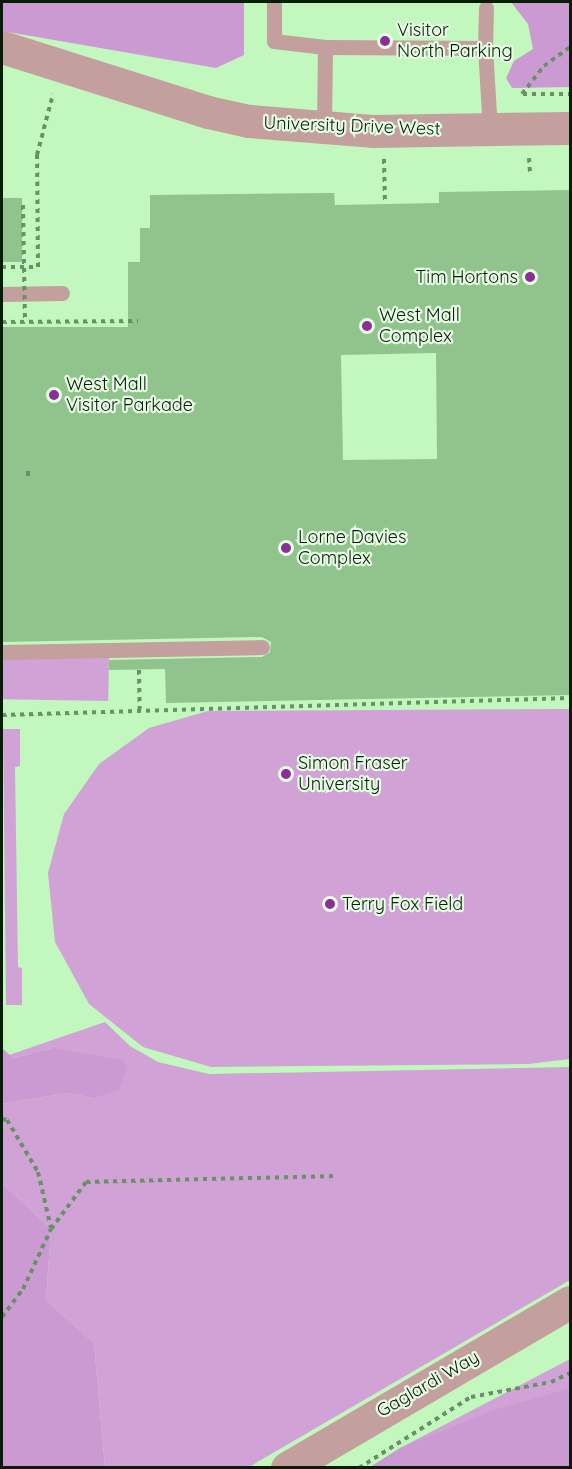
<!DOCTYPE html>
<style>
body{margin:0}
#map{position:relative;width:572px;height:1469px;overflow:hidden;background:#c2f8be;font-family:Quicksand,sans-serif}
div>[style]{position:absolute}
.green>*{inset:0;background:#d0a2d6;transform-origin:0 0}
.forest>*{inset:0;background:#cc9ad2}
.building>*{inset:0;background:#90c48c;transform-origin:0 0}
.path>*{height:4px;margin-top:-2px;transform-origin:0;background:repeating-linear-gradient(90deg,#6a9068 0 4.5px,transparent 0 9px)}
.service>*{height:15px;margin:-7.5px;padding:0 7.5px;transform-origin:7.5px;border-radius:7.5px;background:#c39f9d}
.tertiary>*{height:33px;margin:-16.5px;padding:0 16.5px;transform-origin:16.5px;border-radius:16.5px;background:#c39f9d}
.path-bridge>*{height:4px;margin-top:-2px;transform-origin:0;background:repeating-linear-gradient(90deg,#6a9068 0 4.5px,transparent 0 9px)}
.dots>*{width:16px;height:16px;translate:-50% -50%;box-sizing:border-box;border:3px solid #e6fce4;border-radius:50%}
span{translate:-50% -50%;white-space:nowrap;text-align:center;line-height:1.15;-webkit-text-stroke:4.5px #e6fce4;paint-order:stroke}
.poi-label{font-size:18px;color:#081d08}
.left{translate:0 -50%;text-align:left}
.right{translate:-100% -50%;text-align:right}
.street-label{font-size:18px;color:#081d08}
.frame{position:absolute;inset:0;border:3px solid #081d08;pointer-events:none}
</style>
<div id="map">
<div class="green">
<i style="left:109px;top:656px;width:45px;height:107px;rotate:91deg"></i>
<i style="clip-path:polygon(570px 709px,570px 1059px,528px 1064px,211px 1067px,143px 1047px,89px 1004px,55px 942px,48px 873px,64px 814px,99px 764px,149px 728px,208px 711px)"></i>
<i style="clip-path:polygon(3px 729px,20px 729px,20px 766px,15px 767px,18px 967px,22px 968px,22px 1005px,6px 1005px)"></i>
<i style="clip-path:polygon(105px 1022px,130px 1046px,158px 1062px,209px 1074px,570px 1067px,570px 1280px,249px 1467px,105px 1467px,94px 1343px,46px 1300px,51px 1229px,2px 1183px,2px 1104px,68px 1093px,93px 1098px,52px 1048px,13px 1058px,9px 1055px)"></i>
<i style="clip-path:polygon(570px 1359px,570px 1467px,393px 1468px,400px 1448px)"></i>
</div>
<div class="forest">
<i style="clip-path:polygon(2px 2px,244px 2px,244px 55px,216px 68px,2px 31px)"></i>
<i style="clip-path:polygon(511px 2px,570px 2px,570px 87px,512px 88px,506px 78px,514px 61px,533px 49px,528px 24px)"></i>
<i style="clip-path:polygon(2px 1048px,13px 1058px,52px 1048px,122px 1060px,127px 1068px,119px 1090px,93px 1098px,68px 1093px,2px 1104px)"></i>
<i style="clip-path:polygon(2px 1183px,51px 1229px,46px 1300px,94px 1343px,105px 1467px,2px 1467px)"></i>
<i style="clip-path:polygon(570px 1388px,570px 1467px,370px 1467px,400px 1448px,494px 1410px)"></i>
</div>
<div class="building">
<i style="clip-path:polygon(evenodd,570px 190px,570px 695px,166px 703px,165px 669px,109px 670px,109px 660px,262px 657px,270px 652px,271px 642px,262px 637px,2px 642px,2px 327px,128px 327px,128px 262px,140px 262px,140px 228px,150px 228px,150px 195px,334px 193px,335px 205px,439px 203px,439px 192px,570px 190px,436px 353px,437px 459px,343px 460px,341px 355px,436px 353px)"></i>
<i style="left:2px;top:198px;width:20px;height:64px"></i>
</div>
<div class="path">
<i style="left:522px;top:94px;width:36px;rotate:-52deg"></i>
<i style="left:544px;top:66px;width:32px;rotate:-36deg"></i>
<i style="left:523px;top:94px;width:47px"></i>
<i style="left:529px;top:158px;width:15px;rotate:86deg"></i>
<i style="left:384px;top:159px;width:45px;rotate:88.7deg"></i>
<i style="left:2px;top:267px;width:36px"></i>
<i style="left:38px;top:267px;width:112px;rotate:-90.5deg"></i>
<i style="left:37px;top:155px;width:63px;rotate:-75.3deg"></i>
<i style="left:2px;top:322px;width:136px;rotate:-0.4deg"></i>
<i style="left:28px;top:476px;width:7px;rotate:-90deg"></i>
<i style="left:139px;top:670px;width:39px;rotate:89deg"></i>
<i style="left:2px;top:715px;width:568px;rotate:-1.71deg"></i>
<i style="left:2px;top:1119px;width:5px;rotate:11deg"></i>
<i style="left:7px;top:1120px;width:61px;rotate:59.2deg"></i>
<i style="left:38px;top:1172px;width:57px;rotate:76.9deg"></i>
<i style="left:2px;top:1317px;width:35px;rotate:-53deg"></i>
<i style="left:23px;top:1289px;width:66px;rotate:-65deg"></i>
<i style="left:51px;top:1229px;width:59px;rotate:-53.3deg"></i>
<i style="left:86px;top:1182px;width:250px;rotate:-1.4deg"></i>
<i style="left:359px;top:1468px;width:133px;rotate:-32.4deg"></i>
<i style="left:471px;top:1397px;width:81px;rotate:-10.6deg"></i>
<i style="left:551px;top:1382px;width:21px;rotate:-25deg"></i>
</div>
<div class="service">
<i style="left:274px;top:2px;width:39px;rotate:90deg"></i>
<i style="left:274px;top:41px;width:51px;rotate:6.7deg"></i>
<i style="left:485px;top:48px;width:40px;rotate:-88.6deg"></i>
<i style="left:324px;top:128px;width:81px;rotate:-89.3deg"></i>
<i style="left:325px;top:47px;width:160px;rotate:0.4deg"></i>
<i style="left:485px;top:48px;width:82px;rotate:86.5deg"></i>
<i style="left:2px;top:294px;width:60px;rotate:-1deg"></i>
<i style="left:2px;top:652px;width:260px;rotate:-1.1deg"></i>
</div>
<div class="tertiary">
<i style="left:2px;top:47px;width:216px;rotate:17.5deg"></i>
<i style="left:208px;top:112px;width:42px;rotate:12.4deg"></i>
<i style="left:249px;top:121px;width:123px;rotate:4.6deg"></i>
<i style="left:372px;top:131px;width:198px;rotate:-0.9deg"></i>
<i style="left:287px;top:1468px;width:328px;rotate:-30.4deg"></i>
</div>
<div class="path-bridge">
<i style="left:23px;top:205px;width:117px;rotate:89deg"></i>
</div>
<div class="dots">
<i style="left:385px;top:41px;background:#8b2e98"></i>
<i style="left:530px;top:277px;background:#8b2e98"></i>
<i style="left:367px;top:326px;background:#8b2e98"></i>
<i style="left:54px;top:395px;background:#8b2e98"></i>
<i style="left:286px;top:548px;background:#8b2e98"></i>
<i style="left:286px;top:774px;background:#8b2e98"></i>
<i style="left:330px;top:904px;background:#8b2e98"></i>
</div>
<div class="poi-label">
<span class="left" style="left:397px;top:41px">Visitor<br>North Parking</span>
<span class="right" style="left:518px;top:277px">Tim Hortons</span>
<span class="left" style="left:379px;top:326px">West Mall<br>Complex</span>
<span class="left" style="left:66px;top:395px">West Mall<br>Visitor Parkade</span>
<span class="left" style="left:298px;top:548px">Lorne Davies<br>Complex</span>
<span class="left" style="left:298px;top:774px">Simon Fraser<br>University</span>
<span class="left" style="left:342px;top:904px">Terry Fox Field</span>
</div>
<div class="street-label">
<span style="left:352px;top:126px;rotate:2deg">University Drive West</span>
<span style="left:428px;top:1384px;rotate:-30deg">Gaglardi Way</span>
</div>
<div class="frame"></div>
</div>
